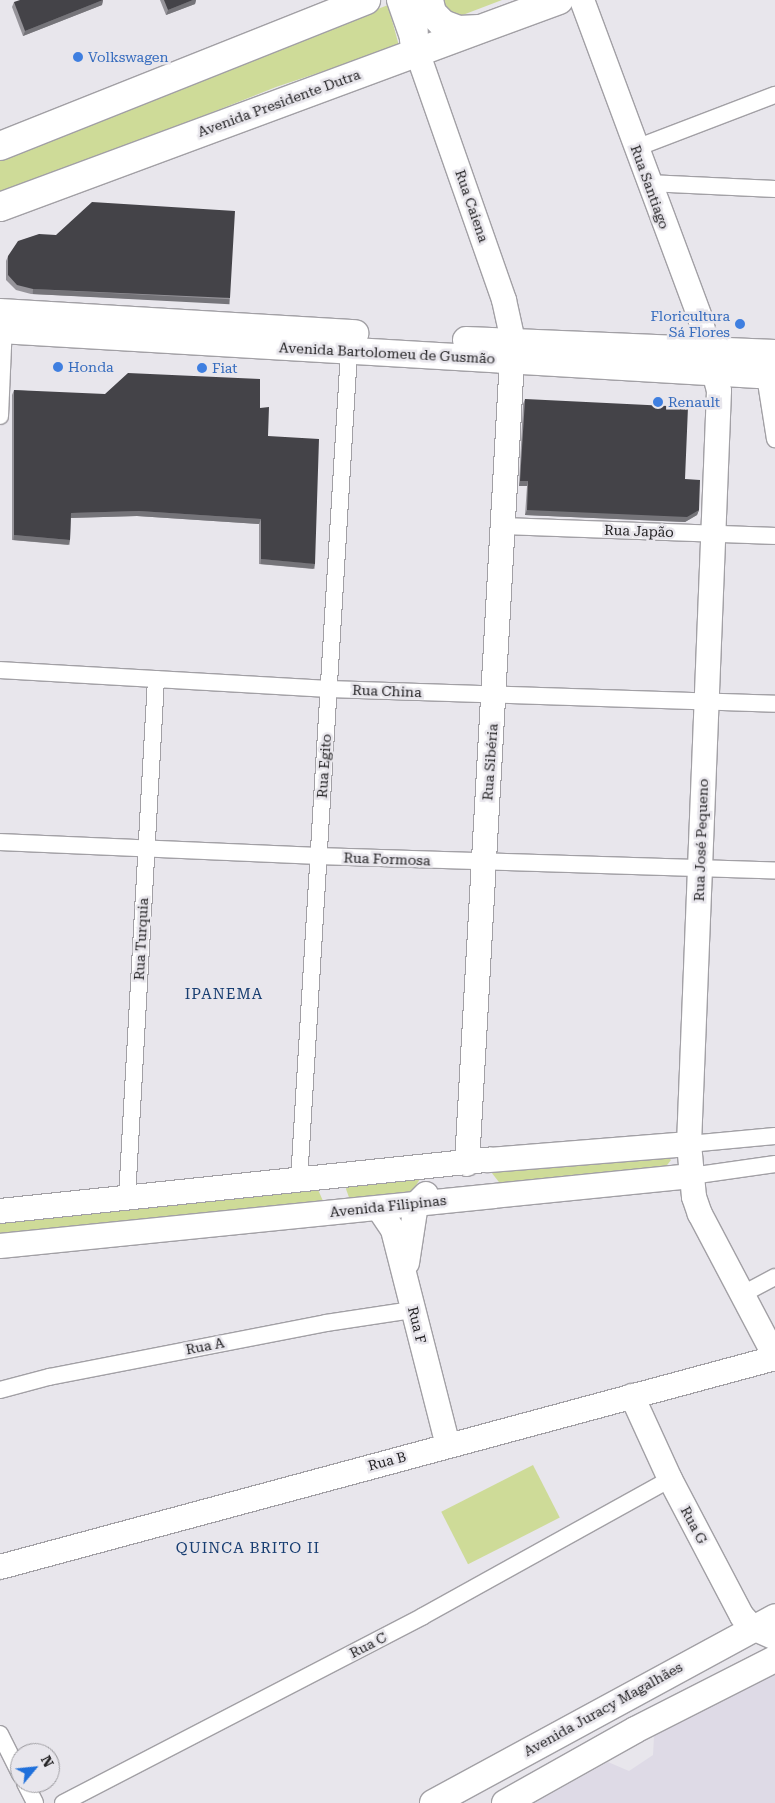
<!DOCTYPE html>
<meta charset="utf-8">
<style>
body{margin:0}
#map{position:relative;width:775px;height:1803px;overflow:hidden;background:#e8e6ec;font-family:"Roboto Serif",serif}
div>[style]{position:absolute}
.built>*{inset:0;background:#dedae6}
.green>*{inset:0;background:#cedb98;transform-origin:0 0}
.roads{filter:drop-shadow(1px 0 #a2a0a5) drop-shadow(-1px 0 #a2a0a5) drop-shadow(0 1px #a2a0a5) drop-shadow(0 -1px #a2a0a5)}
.street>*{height:16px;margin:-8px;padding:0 8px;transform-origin:8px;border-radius:8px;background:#fff}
.secondary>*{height:24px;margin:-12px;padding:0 12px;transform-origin:12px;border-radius:12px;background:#fff}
.primary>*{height:26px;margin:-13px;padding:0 13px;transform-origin:13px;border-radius:13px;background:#fff}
.highway>*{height:28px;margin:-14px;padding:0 14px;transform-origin:14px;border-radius:14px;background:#fff}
.wall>*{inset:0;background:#96949a}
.shaded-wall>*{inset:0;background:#757479;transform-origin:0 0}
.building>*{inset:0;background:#444348}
.dots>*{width:14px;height:14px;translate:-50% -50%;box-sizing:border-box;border:2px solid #e8e6ec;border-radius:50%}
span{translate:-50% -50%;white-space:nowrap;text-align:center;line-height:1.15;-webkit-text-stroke:5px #e8e6ec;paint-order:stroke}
.shop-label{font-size:14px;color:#366cbe}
.left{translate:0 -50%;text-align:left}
.right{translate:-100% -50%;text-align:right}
.street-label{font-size:14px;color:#232224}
.neighbourhood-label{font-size:15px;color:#173d71;letter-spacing:1px}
.north{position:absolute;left:10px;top:1743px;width:50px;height:50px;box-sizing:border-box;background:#e8e6ec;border:1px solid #99989c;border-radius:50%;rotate:62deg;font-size:14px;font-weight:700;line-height:20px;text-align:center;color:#232224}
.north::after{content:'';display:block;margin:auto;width:18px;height:22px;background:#1f70db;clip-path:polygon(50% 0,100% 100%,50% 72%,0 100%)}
</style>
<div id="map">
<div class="built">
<i style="clip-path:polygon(775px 1671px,775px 1803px,534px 1803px,608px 1762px,629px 1771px,653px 1755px,654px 1736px)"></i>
</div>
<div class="green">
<i style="clip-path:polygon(443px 0,502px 0,460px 16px,446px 10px)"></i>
<i style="clip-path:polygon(388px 5px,399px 46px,276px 87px,0 196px,0 156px)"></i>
<i style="clip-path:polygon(666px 1155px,671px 1160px,664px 1169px,502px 1186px,488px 1168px)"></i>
<i style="clip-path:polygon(422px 1176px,407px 1199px,351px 1203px,346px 1189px,348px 1183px)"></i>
<i style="clip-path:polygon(316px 1185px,323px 1201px,319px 1208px,0 1240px,0 1215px)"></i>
<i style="left:533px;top:1465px;width:59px;height:103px;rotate:63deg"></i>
</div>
<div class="roads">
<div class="street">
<i style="left:636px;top:148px;width:149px;rotate:-20.9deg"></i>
<i style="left:648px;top:183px;width:127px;rotate:2.7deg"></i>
<i style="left:765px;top:376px;width:64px;rotate:81deg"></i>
<i style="left:0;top:416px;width:93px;rotate:-87.5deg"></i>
<i style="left:504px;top:526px;width:271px;rotate:2.1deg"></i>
<i style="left:0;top:670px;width:330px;rotate:3.3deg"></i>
<i style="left:329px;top:689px;width:446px;rotate:1.9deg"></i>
<i style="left:0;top:842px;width:317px;rotate:2.5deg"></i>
<i style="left:317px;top:856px;width:458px;rotate:1.8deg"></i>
<i style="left:689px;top:1144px;width:86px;rotate:-5.3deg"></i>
<i style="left:691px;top:1176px;width:85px;rotate:-8.1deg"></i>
<i style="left:299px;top:1181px;width:832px;rotate:-86.55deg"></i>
<i style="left:127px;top:1198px;width:520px;rotate:-86.8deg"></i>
<i style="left:741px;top:1295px;width:38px;rotate:-28deg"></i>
<i style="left:0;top:1390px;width:51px;rotate:-14.9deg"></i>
<i style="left:49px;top:1377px;width:282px;rotate:-11deg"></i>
<i style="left:326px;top:1323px;width:87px;rotate:-8.6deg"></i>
<i style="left:0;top:1734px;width:45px;rotate:63.4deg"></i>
<i style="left:25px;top:1783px;width:22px;rotate:63deg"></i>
<i style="left:63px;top:1803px;width:406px;rotate:-27.4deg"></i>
<i style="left:423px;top:1616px;width:282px;rotate:-29deg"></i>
</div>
<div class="secondary">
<i style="left:399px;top:0;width:318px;rotate:70.7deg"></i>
<i style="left:504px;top:300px;width:42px;rotate:77.6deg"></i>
<i style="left:513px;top:341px;width:824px;rotate:93.2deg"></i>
<i style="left:582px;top:0;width:339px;rotate:69.6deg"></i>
<i style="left:700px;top:318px;width:75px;rotate:75.4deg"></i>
<i style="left:719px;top:391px;width:754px;rotate:92.28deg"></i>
<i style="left:689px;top:1144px;width:53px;rotate:84.6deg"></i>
<i style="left:694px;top:1197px;width:18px;rotate:71deg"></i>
<i style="left:700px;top:1214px;width:161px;rotate:62.2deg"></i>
<i style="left:379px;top:1209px;width:25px;rotate:56deg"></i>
<i style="left:393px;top:1230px;width:222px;rotate:75.7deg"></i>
<i style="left:0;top:1211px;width:492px;rotate:-6deg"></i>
<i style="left:489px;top:1160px;width:201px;rotate:-4.6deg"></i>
<i style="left:0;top:1246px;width:695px;rotate:-5.78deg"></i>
<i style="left:407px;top:1263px;width:60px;rotate:-81.3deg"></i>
<i style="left:416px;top:1204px;width:14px;rotate:-45deg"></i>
<i style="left:632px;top:1396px;width:91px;rotate:65.4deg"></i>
<i style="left:670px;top:1479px;width:155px;rotate:62.3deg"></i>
<i style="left:742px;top:1616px;width:16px;rotate:47deg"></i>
<i style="left:753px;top:1628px;width:24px;rotate:24deg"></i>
<i style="left:0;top:1567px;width:803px;rotate:-15.09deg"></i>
</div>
<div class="primary">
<i style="left:0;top:312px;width:356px;rotate:3.4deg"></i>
<i style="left:0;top:330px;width:776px;rotate:3.4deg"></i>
<i style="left:466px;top:340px;width:309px;rotate:2.4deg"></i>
<i style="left:433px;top:1803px;width:389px;rotate:-28.5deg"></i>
<i style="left:505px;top:1803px;width:149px;rotate:-29.3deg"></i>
<i style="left:635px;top:1730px;width:157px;rotate:-26.9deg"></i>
</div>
<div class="highway">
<i style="left:429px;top:0;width:13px;rotate:77deg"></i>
<i style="left:432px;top:13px;width:16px;rotate:45deg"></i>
<i style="left:443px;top:24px;width:17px;rotate:21deg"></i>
<i style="left:459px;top:30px;width:20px;rotate:-3deg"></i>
<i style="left:414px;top:40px;width:27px;rotate:-92deg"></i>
<i style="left:413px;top:13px;width:14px;rotate:-69deg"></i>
<i style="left:0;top:146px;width:394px;rotate:-21.7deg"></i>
<i style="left:0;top:207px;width:596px;rotate:-20.32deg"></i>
</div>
</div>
<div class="wall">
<i style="clip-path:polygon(103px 0,102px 5px,23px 36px,12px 7px,14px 2px)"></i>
<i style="clip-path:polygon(160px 0,196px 0,195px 4px,166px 15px)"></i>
<i style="clip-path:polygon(8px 256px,230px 298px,228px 303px,31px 294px,16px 290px,6px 280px,6px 261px)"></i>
<i style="clip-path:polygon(14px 390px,260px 408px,268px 436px,315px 564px,313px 569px,259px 564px,259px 524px,137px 516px,71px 518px,70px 540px,68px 545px,12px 540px,12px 395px)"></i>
<i style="clip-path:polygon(525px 399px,685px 479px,699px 510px,697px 515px,685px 522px,525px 515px,527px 486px,519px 486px,523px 404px)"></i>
</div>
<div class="shaded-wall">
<i style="clip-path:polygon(103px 0,102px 5px,23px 36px,25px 31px)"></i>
<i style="clip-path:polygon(193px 0,196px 0,195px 4px,166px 15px,168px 10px)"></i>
<i style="left:33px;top:289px;width:197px;height:5px;rotate:3deg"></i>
<i style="clip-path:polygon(520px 481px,528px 481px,527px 486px,519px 486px)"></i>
<i style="clip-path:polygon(527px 510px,699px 510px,697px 515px,685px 522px,525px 515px)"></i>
<i style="clip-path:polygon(139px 511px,261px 519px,259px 524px,137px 516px,69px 518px,71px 513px)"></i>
<i style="left:14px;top:535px;width:56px;height:5px;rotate:5deg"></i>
<i style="left:261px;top:559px;width:54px;height:5px;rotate:5deg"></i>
</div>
<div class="building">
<i style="clip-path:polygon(20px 0,103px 0,25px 31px,14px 2px)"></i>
<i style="clip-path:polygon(164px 0,193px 0,168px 10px)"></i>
<i style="clip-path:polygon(92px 202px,235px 211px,230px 298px,33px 289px,17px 285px,8px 275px,8px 256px,18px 241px,39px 234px,56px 235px)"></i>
<i style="clip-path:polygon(128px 373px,260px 379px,260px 408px,269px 407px,268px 436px,319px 439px,315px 564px,261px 559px,261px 519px,139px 511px,71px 513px,70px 540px,14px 535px,14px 390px,105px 394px)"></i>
<i style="clip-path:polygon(525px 399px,688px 407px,685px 479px,700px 480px,699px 510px,687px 517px,527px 510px,528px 481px,520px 481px)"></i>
</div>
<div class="dots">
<i style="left:78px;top:57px;background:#3f7fe0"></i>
<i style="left:740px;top:324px;background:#3f7fe0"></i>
<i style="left:58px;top:367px;background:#3f7fe0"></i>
<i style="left:202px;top:368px;background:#3f7fe0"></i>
<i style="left:658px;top:402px;background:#3f7fe0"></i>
</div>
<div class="shop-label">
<span class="left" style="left:88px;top:57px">Volkswagen</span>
<span class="right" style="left:730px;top:324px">Floricultura<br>Sá Flores</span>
<span class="left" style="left:68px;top:367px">Honda</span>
<span class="left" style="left:212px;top:368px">Fiat</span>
<span class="left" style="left:668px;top:402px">Renault</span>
</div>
<div class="street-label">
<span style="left:279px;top:103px;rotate:-20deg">Avenida Presidente Dutra</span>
<span style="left:650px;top:187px;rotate:70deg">Rua Santiago</span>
<span style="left:472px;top:206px;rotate:71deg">Rua Caiena</span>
<span style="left:387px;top:353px;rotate:3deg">Avenida Bartolomeu de Gusmão</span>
<span style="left:639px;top:531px;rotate:2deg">Rua Japão</span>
<span style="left:387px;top:691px;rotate:2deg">Rua China</span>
<span style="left:490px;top:762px;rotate:-86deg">Rua Sibéria</span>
<span style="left:324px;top:766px;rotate:-86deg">Rua Egito</span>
<span style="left:701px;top:840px;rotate:-88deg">Rua José Pequeno</span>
<span style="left:387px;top:859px;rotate:2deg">Rua Formosa</span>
<span style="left:141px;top:939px;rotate:-87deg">Rua Turquia</span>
<span style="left:388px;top:1206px;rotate:-6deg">Avenida Filipinas</span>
<span style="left:417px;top:1325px;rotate:76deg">Rua F</span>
<span style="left:205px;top:1346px;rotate:-11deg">Rua A</span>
<span style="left:387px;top:1461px;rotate:-15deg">Rua B</span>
<span style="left:694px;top:1525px;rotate:62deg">Rua G</span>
<span style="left:368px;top:1645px;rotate:-27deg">Rua C</span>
<span style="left:603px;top:1709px;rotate:-29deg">Avenida Juracy Magalhães</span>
</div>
<div class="neighbourhood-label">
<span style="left:224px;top:995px">IPANEMA</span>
<span style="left:248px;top:1549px">QUINCA BRITO II</span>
</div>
<div class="north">N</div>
</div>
